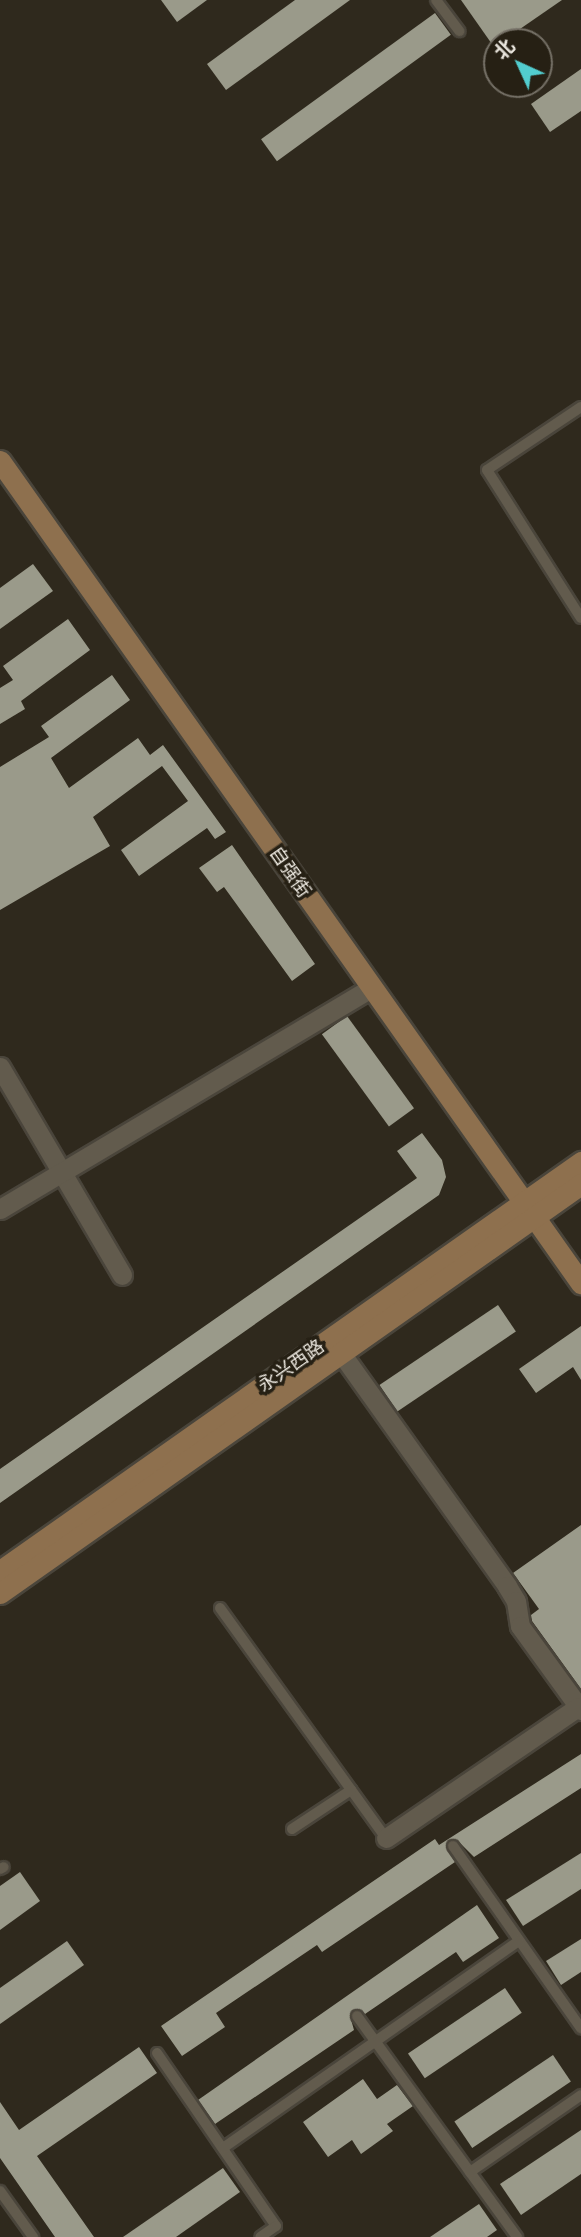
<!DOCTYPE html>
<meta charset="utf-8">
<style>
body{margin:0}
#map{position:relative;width:581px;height:2237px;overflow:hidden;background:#2f291d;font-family:"Fira Sans","Noto Sans SC",sans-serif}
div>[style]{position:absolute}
.building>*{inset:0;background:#9a9a8a;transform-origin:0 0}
.roads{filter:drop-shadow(2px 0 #4a453b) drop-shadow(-2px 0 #4a453b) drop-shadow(0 2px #4a453b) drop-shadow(0 -2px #4a453b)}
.lane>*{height:10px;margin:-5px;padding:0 5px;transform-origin:5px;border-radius:5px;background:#625b4d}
.street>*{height:19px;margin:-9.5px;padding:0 9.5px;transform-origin:9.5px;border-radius:9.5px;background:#625b4d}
.secondary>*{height:21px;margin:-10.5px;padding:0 10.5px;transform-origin:10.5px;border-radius:10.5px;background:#8e704e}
span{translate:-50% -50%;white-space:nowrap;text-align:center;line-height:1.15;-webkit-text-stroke:7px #262014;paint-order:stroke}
.street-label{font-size:19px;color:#ece8e0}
.north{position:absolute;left:483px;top:28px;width:70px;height:70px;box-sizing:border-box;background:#262014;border:2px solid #757066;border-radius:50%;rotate:315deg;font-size:19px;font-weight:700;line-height:28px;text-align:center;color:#ece8e0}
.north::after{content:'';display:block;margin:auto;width:24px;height:32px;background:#52cdcf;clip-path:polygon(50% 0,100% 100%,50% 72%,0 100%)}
</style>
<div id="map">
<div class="building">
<i style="clip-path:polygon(161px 0,207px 0,177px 22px)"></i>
<i style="clip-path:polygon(295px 0,350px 0,226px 90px,207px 64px)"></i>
<i style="clip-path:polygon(461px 0,562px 0,494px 47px)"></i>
<i style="left:435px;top:13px;width:27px;height:215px;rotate:54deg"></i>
<i style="clip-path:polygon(581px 69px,581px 111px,550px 132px,531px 104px)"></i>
<i style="clip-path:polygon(33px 564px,53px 591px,0 629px,0 588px)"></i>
<i style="clip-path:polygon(68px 619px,90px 650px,21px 701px,25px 709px,0 724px,0 688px,13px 680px,3px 666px)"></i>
<i style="clip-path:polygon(112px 675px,130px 700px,51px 758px,69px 788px,138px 738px,150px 755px,163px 745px,226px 832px,215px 839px,207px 828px,139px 876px,121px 850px,188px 801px,162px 766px,93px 817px,110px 846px,0 910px,0 767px,49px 737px,41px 726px)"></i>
<i style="clip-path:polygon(232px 845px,315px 964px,292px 981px,224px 887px,217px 892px,199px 868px)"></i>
<i style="left:347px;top:1016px;width:114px;height:31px;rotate:54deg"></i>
<i style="clip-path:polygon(422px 1133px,442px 1160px,446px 1177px,439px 1195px,0 1503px,0 1469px,417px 1178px,397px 1151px)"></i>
<i style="left:498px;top:1305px;width:32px;height:143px;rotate:56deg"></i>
<i style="clip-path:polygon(581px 1326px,581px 1380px,573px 1367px,536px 1393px,519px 1369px)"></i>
<i style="clip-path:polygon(581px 1525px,581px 1689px,532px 1621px,531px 1615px,539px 1609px,513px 1573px)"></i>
<i style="clip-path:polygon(581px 1754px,581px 1788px,474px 1857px,457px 1840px,449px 1840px,446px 1847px,455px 1862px,322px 1952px,317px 1945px,216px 2013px,225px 2027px,182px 2056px,161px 2026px,435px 1839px,439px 1845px)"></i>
<i style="clip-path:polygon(581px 1853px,581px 1889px,523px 1926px,506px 1900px)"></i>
<i style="clip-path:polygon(20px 1872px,40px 1901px,0 1930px,0 1886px)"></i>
<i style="clip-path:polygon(477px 1905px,499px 1938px,463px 1962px,456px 1952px,365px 2014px,353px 2010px,350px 2016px,354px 2030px,215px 2124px,198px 2100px)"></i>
<i style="clip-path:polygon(581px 1939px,581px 1972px,561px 1985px,546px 1961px)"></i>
<i style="clip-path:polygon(67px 1941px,84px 1965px,0 2024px,0 1988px)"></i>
<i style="left:505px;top:1988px;width:30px;height:117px;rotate:56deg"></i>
<i style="clip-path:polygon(139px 2047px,157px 2073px,37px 2156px,94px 2237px,55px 2237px,0 2158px,0 2102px,19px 2130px)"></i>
<i style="left:553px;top:2055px;width:32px;height:119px;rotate:56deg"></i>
<i style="clip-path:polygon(363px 2079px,377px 2099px,397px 2085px,413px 2106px,387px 2124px,393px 2131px,361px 2154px,352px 2140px,328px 2157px,303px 2122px)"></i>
<i style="clip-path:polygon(581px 2130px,581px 2174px,521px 2215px,500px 2184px)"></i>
<i style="clip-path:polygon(223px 2168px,240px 2192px,176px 2237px,123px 2237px)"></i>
<i style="clip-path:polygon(479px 2204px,497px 2230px,487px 2237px,430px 2237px)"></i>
</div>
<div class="roads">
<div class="lane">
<i style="left:436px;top:0;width:39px;rotate:53deg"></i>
<i style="left:581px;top:407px;width:113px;rotate:146.2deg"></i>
<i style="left:487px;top:470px;width:175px;rotate:57.6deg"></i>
<i style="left:220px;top:1608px;width:284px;rotate:54.2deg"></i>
<i style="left:292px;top:1829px;width:71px;rotate:-33.5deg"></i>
<i style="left:453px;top:1846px;width:223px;rotate:54.9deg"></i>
<i style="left:0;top:1869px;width:4px;rotate:-27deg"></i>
<i style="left:357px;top:2016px;width:273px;rotate:54.1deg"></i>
<i style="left:157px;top:2053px;width:210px;rotate:55.5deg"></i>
<i style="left:276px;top:2226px;width:19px;rotate:145deg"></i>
<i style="left:223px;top:2148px;width:361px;rotate:-35deg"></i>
<i style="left:470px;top:2172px;width:135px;rotate:-34.7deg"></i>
<i style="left:0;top:2191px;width:57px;rotate:54.3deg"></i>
</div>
<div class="street">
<i style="left:0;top:1067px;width:241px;rotate:59.6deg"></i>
<i style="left:0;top:1209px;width:433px;rotate:-30.8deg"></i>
<i style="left:341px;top:1353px;width:286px;rotate:54.5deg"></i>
<i style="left:507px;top:1586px;width:17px;rotate:59deg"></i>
<i style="left:516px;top:1601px;width:25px;rotate:81deg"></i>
<i style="left:520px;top:1626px;width:104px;rotate:54deg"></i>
<i style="left:386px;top:1838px;width:232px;rotate:-34.3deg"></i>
</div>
<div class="secondary">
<i style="left:0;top:461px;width:1007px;rotate:54.75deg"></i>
<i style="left:0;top:1571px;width:711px;rotate:-35.14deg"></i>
<i style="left:0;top:1593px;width:711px;rotate:-35.14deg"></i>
</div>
</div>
<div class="street-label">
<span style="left:290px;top:872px;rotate:55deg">自强街</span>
<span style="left:291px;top:1366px;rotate:-35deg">永兴西路</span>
</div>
<div class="north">北</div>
</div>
